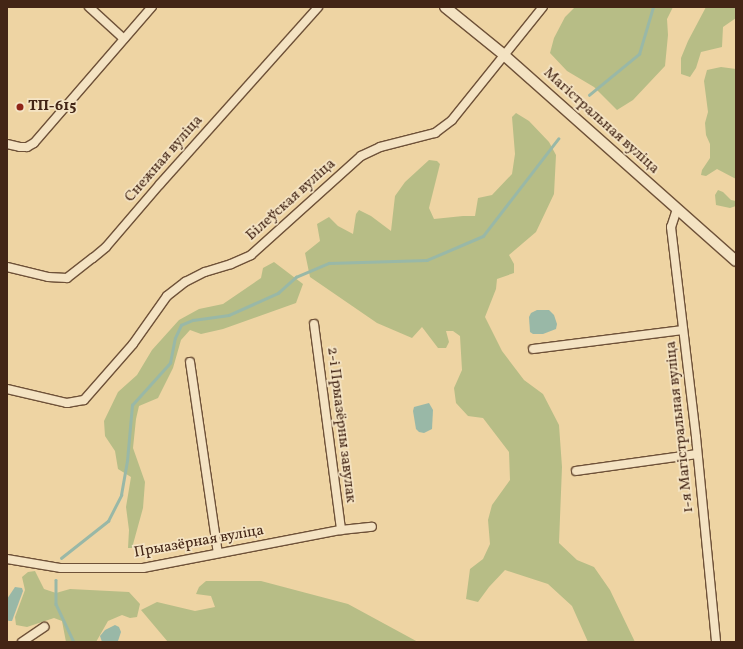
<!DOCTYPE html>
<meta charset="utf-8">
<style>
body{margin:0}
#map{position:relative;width:743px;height:649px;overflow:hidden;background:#eed4a3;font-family:Vollkorn,serif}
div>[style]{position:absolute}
.green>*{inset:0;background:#b7bd86}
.water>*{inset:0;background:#99b8a7}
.stream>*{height:2.5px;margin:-1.25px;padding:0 1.25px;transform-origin:1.25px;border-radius:1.25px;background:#99b8a7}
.roads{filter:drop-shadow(1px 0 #6e5138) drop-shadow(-1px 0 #6e5138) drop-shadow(0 1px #6e5138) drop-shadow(0 -1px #6e5138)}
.minor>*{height:8px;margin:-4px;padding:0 4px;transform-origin:4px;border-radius:4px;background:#f4e3c3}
.tertiary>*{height:10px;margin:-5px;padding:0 5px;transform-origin:5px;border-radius:5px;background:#f4e3c3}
.dots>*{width:11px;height:11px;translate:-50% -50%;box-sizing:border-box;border:2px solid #f4e3c3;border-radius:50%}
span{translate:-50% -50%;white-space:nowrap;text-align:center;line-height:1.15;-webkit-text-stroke:3.5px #f4e3c3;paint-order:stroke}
.poi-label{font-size:15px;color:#432515;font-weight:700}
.left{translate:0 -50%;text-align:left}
.street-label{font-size:15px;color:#432515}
.frame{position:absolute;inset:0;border:8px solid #432515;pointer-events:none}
</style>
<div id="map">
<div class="green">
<i style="clip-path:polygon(575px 7px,673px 7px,667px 19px,668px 35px,665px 66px,633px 100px,617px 110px,594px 87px,567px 71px,550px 53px,554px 38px,565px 17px)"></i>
<i style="clip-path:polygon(706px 7px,736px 7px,736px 18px,723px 27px,722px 47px,701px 52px,696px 68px,690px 77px,681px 74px,681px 58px,688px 41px)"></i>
<i style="clip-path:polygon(721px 67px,736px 69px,736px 179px,717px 169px,706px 176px,701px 175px,702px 170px,710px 158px,710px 144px,706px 135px,705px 123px,708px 112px,704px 81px,707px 70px)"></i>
<i style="clip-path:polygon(516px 113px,529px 121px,549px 142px,556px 155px,554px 194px,536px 232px,509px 255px,514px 264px,514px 273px,497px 279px,496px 289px,485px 317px,502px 351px,524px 380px,543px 394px,559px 425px,562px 467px,559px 543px,577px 560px,594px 567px,610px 590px,635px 642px,588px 642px,572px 606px,548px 584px,505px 570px,489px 587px,478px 602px,466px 599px,470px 569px,483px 559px,490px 544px,488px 520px,492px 505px,510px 480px,509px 452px,483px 418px,468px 416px,456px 403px,454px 388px,462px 370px,460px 336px,453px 331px,446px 331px,449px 342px,446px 348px,438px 348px,422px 327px,412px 338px,377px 323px,310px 277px,305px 253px,320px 241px,317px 224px,329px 217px,338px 226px,353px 234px,356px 214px,359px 210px,371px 216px,391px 231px,395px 196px,405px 182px,429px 160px,437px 161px,440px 164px,429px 208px,434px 219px,463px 216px,475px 216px,478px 198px,492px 195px,512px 174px,515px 154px,512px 117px)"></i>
<i style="clip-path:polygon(718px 190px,723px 192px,731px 200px,736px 201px,736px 206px,730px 208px,716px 205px,715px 195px)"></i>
<i style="clip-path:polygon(274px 262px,303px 284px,296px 303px,223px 329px,201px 334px,190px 330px,181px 340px,173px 368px,158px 398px,139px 406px,136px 419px,133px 448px,145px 482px,143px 508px,132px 548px,128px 548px,129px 530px,126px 507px,131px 477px,118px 469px,115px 451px,105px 436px,104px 421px,118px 392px,137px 375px,152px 350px,179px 320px,199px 309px,223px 304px,261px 278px,263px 268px)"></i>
<i style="clip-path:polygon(35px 571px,44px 589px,56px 593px,70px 589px,129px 592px,140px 604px,137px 617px,130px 618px,122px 615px,108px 621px,96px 642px,66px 642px,62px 621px,54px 618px,27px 627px,16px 625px,15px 617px,25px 590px,22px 577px,28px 572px)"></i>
<i style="clip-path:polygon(206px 581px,261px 581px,348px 604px,418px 642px,168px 642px,141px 610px,157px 602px,195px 611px,215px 607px,211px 596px,196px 594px,199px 587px)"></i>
</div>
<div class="water">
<i style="clip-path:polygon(537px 310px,549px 310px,554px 315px,557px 324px,556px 329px,543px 334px,533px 334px,530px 332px,529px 317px,531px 313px)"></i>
<i style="clip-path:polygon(429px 403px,433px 410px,432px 429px,424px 433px,419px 432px,416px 429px,413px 411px,414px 407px)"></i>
<i style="clip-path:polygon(15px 587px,22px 588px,23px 591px,12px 621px,9px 621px,7px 620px,7px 599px)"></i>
<i style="clip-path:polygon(115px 625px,119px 627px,121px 632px,118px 641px,102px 642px,100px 636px,105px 630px)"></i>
</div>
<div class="stream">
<i style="left:589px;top:95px;width:65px;rotate:-39.4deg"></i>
<i style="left:639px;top:54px;width:49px;rotate:-73.4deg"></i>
<i style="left:61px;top:558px;width:60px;rotate:-38.2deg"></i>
<i style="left:108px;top:521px;width:29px;rotate:-63deg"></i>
<i style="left:121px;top:495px;width:35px;rotate:-80deg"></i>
<i style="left:127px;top:461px;width:56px;rotate:-84.9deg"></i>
<i style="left:132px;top:405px;width:57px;rotate:-47.9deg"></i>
<i style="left:170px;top:363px;width:25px;rotate:-79deg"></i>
<i style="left:175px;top:338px;width:14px;rotate:-65deg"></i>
<i style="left:181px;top:325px;width:13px;rotate:-23deg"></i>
<i style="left:193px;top:320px;width:36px;rotate:-8deg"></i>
<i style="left:229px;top:315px;width:54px;rotate:-24.2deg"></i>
<i style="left:278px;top:293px;width:24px;rotate:-42deg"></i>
<i style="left:296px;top:277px;width:36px;rotate:-23deg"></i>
<i style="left:329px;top:263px;width:98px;rotate:-1.8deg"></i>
<i style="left:427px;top:260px;width:61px;rotate:-23.2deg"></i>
<i style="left:483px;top:236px;width:123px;rotate:-52.3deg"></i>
<i style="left:56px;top:580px;width:24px;rotate:90deg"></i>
<i style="left:56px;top:604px;width:42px;rotate:64.7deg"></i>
</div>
<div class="roads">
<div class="minor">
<i style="left:89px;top:7px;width:47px;rotate:42.4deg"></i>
<i style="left:7px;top:144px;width:13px;rotate:13deg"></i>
<i style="left:20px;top:147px;width:7px"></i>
<i style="left:27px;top:147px;width:8px;rotate:-30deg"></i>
<i style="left:34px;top:143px;width:180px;rotate:-49.1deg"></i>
<i style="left:677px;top:209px;width:19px;rotate:108deg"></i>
<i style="left:671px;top:227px;width:211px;rotate:83.2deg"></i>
<i style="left:696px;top:437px;width:206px;rotate:84.4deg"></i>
<i style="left:7px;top:267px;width:42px;rotate:13.7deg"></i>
<i style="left:48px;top:277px;width:19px;rotate:3deg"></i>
<i style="left:67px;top:278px;width:33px;rotate:-38deg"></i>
<i style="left:93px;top:258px;width:17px;rotate:-40deg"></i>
<i style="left:106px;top:247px;width:83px;rotate:-49.4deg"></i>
<i style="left:160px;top:184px;width:237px;rotate:-48.2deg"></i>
<i style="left:314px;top:324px;width:208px;rotate:82.5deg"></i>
<i style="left:533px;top:349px;width:151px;rotate:-7.2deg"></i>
<i style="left:190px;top:362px;width:193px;rotate:81.7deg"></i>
<i style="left:7px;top:389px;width:62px;rotate:13.1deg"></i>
<i style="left:67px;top:403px;width:17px;rotate:-10deg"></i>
<i style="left:84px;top:400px;width:74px;rotate:-48.8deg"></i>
<i style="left:133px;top:344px;width:59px;rotate:-54.7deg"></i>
<i style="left:167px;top:296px;width:23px;rotate:-38deg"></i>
<i style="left:185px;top:282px;width:22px;rotate:-27deg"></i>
<i style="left:205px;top:272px;width:27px;rotate:-17deg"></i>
<i style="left:231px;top:264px;width:22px;rotate:-24deg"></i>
<i style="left:251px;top:255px;width:148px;rotate:-42deg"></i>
<i style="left:361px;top:156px;width:21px;rotate:-25deg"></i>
<i style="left:380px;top:147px;width:57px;rotate:-14.3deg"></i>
<i style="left:435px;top:133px;width:21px;rotate:-37deg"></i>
<i style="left:452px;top:120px;width:145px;rotate:-51.2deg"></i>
<i style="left:576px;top:471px;width:122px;rotate:-8deg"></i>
<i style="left:7px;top:559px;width:55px;rotate:9.5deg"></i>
<i style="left:61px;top:568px;width:82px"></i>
<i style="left:143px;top:568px;width:202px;rotate:-10.9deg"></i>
<i style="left:341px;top:530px;width:31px;rotate:-6deg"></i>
<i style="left:22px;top:642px;width:27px;rotate:-34deg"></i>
</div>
<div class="tertiary">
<i style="left:445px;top:7px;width:76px;rotate:39.1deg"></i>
<i style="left:504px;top:55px;width:310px;rotate:41.6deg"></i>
</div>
</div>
<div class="dots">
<i style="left:20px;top:107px;background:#8f2418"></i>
</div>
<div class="poi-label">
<span class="left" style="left:28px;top:107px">ТП-615</span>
</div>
<div class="street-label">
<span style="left:601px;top:121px;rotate:42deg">Магістральная вуліца</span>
<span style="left:164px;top:159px;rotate:-49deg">Снежная вуліца</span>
<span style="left:291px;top:200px;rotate:-42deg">Білеўская вуліца</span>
<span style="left:341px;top:425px;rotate:83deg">2-і Прыазёрны завулак</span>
<span style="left:680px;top:427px;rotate:-96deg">1-я Магістральная вуліца</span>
<span style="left:199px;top:542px;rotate:-10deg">Прыазёрная вуліца</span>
</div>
<div class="frame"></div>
</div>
